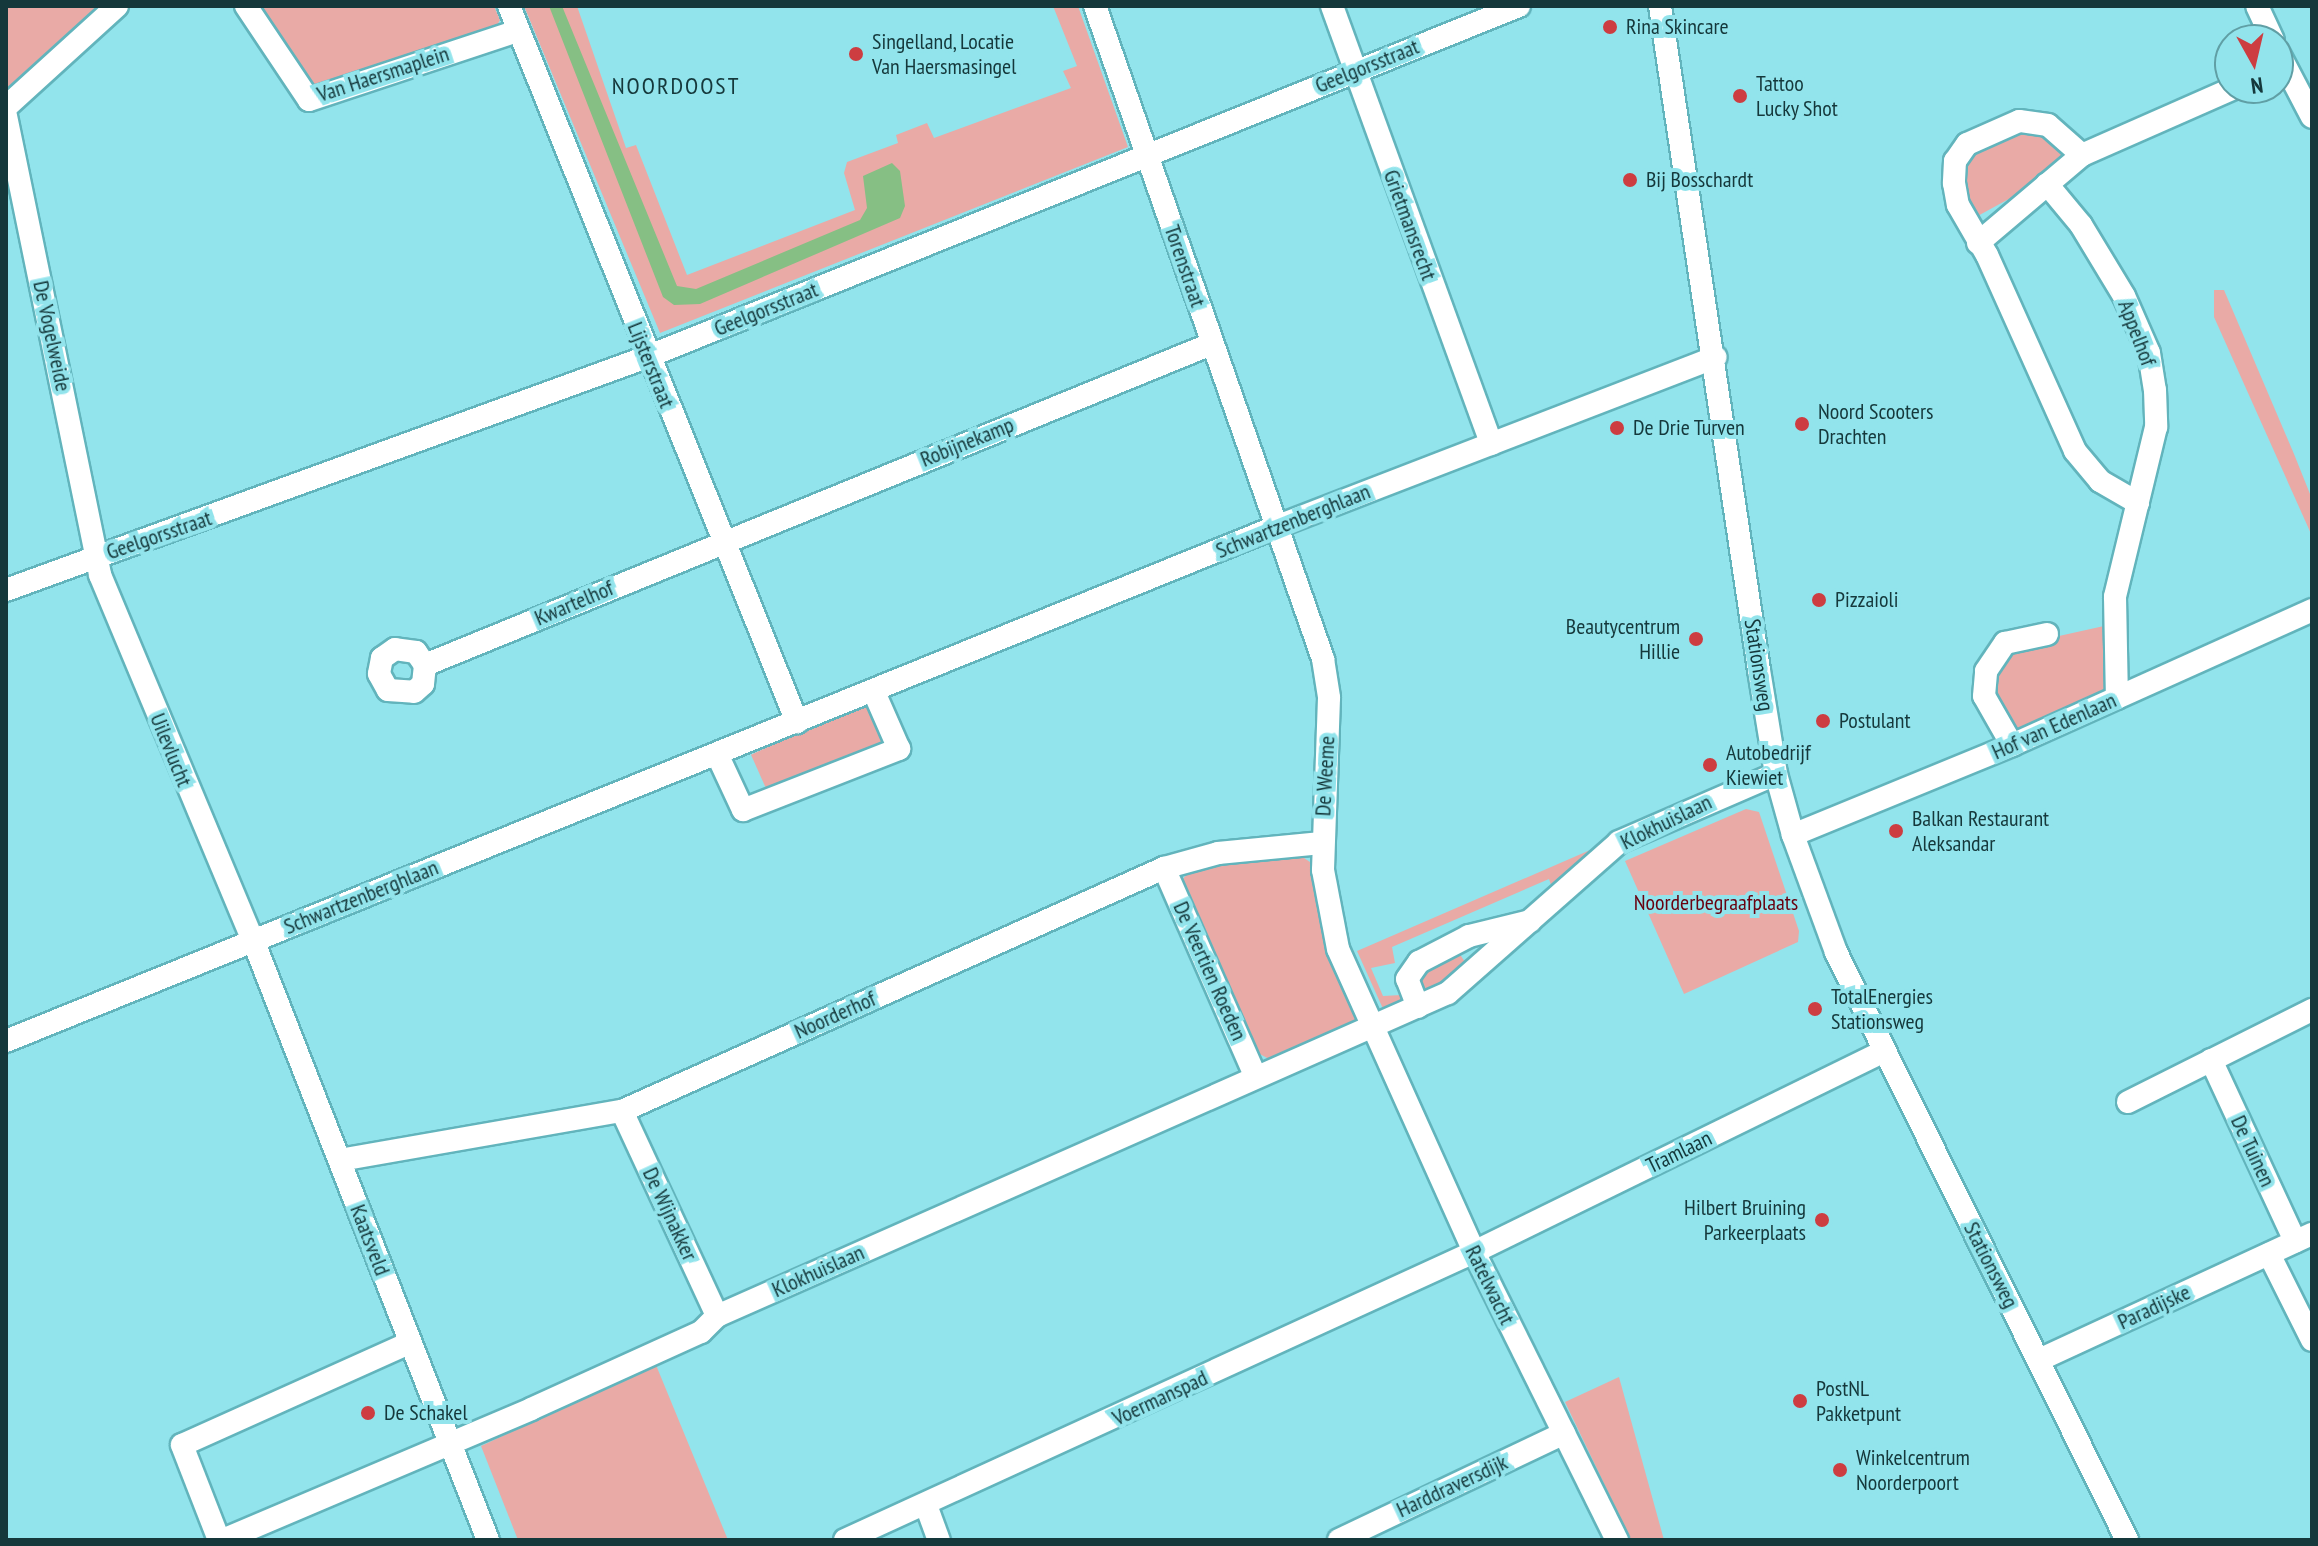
<!DOCTYPE html>
<style>
body{margin:0}
#map{position:relative;width:2318px;height:1546px;overflow:hidden;background:#92e4ec;font-family:"PT Sans Narrow",sans-serif}
div>[style]{position:absolute}
.green>*{inset:0;background:#e9aaa6;transform-origin:0 0}
.water>*{inset:0;background:#86bf84}
.roads{filter:drop-shadow(2px 0 #62b4bc) drop-shadow(-2px 0 #62b4bc) drop-shadow(0 2px #62b4bc) drop-shadow(0 -2px #62b4bc)}
.minor>*{height:22px;margin:-11px;padding:0 11px;transform-origin:11px;border-radius:11px;background:#fff}
.dots>*{width:22px;height:22px;translate:-50% -50%;box-sizing:border-box;border:4px solid #92e4ec;border-radius:50%}
span{translate:-50% -50%;white-space:nowrap;text-align:center;line-height:1.15;-webkit-text-stroke:8px #92e4ec;paint-order:stroke}
.poi-label{font-size:22px;color:#15383b}
.left{translate:0 -50%;text-align:left}
.right{translate:-100% -50%;text-align:right}
.street-label{font-size:22px;color:#15383b}
.park-label{font-size:22px;color:#69010f}
.neighbourhood-label{font-size:24px;color:#15383b;letter-spacing:2px}
.frame{position:absolute;inset:0;border:8px solid #15383b;pointer-events:none}
.north{position:absolute;left:2214px;top:24px;width:80px;height:80px;box-sizing:border-box;background:#92e4ec;border:2px solid #609fa5;border-radius:50%;rotate:172deg;font-size:22px;font-weight:700;line-height:32px;text-align:center;color:#15383b}
.north::after{content:'';display:block;margin:auto;width:28px;height:36px;background:#cd3d41;clip-path:polygon(50% 0,100% 100%,50% 72%,0 100%)}
</style>
<div id="map">
<div class="green">
<i style="clip-path:polygon(6px 6px,108px 6px,6px 93px)"></i>
<i style="clip-path:polygon(257px 6px,494px 6px,500px 20px,496px 27px,315px 87px)"></i>
<i style="clip-path:polygon(524px 6px,577px 6px,626px 148px,636px 145px,687px 275px,855px 210px,844px 173px,847px 162px,898px 143px,896px 135px,927px 123px,934px 138px,1071px 88px,1063px 71px,1077px 66px,1053px 6px,1078px 6px,1128px 147px,660px 333px)"></i>
<i style="clip-path:polygon(2020px 129px,2041px 131px,2075px 163px,1974px 218px,1964px 207px,1963px 163px,1974px 147px)"></i>
<i style="clip-path:polygon(2214px 290px,2224px 290px,2294px 454px,2312px 499px,2312px 536px,2214px 317px)"></i>
<i style="clip-path:polygon(2104px 626px,2112px 693px,2013px 738px,1992px 690px,1993px 674px,2018px 645px)"></i>
<i style="left:867px;top:703px;width:44px;height:127px;rotate:66deg"></i>
<i style="clip-path:polygon(1746px 809px,1759px 812px,1799px 931px,1798px 942px,1684px 994px,1625px 861px)"></i>
<i style="clip-path:polygon(1604px 844px,1553px 891px,1549px 879px,1392px 947px,1395px 963px,1371px 968px,1383px 996px,1401px 995px,1404px 1000px,1403px 1007px,1384px 1011px,1357px 951px)"></i>
<i style="clip-path:polygon(1295px 852px,1310px 862px,1331px 965px,1356px 1017px,1355px 1024px,1271px 1060px,1254px 1051px,1180px 882px,1189px 872px)"></i>
<i style="clip-path:polygon(1459px 953px,1467px 965px,1463px 974px,1422px 995px,1418px 973px)"></i>
<i style="clip-path:polygon(656px 1365px,728px 1540px,518px 1540px,481px 1446px)"></i>
<i style="clip-path:polygon(1619px 1377px,1664px 1540px,1631px 1540px,1565px 1402px)"></i>
</div>
<div class="water">
<i style="clip-path:polygon(549px 6px,562px 6px,677px 286px,696px 289px,860px 220px,867px 208px,863px 176px,892px 163px,900px 171px,905px 206px,900px 218px,700px 304px,674px 305px,663px 297px)"></i>
</div>
<div class="roads">
<div class="minor">
<i style="left:246px;top:6px;width:113px;rotate:56.2deg"></i>
<i style="left:309px;top:100px;width:220px;rotate:-18.3deg"></i>
<i style="left:509px;top:6px;width:772px;rotate:68.09deg"></i>
<i style="left:1095px;top:6px;width:692px;rotate:70.75deg"></i>
<i style="left:1323px;top:659px;width:39px;rotate:81deg"></i>
<i style="left:1329px;top:698px;width:172px;rotate:92deg"></i>
<i style="left:1323px;top:870px;width:80px;rotate:79.2deg"></i>
<i style="left:1338px;top:949px;width:332px;rotate:65.8deg"></i>
<i style="left:1474px;top:1252px;width:322px;rotate:63.6deg"></i>
<i style="left:1332px;top:6px;width:466px;rotate:70deg"></i>
<i style="left:1660px;top:6px;width:671px;rotate:81.52deg"></i>
<i style="left:1759px;top:670px;width:105px;rotate:80.7deg"></i>
<i style="left:1776px;top:774px;width:63px;rotate:74.4deg"></i>
<i style="left:1793px;top:835px;width:125px;rotate:69.8deg"></i>
<i style="left:1836px;top:952px;width:656px;rotate:63.67deg"></i>
<i style="left:2257px;top:6px;width:38px;rotate:65deg"></i>
<i style="left:2278px;top:52px;width:73px;rotate:62.4deg"></i>
<i style="left:6px;top:107px;width:150px;rotate:-42.3deg"></i>
<i style="left:6px;top:116px;width:469px;rotate:78.4deg"></i>
<i style="left:100px;top:575px;width:396px;rotate:67.3deg"></i>
<i style="left:253px;top:940px;width:644px;rotate:68.61deg"></i>
<i style="left:2082px;top:155px;width:45px;rotate:-138.6deg"></i>
<i style="left:2048px;top:125px;width:29px;rotate:-172deg"></i>
<i style="left:2019px;top:121px;width:57px;rotate:156.1deg"></i>
<i style="left:1967px;top:144px;width:21px;rotate:125deg"></i>
<i style="left:1955px;top:161px;width:22px;rotate:93deg"></i>
<i style="left:1954px;top:183px;width:22px;rotate:80deg"></i>
<i style="left:1958px;top:205px;width:58px;rotate:59.9deg"></i>
<i style="left:1987px;top:255px;width:215px;rotate:65.8deg"></i>
<i style="left:2075px;top:451px;width:39px;rotate:50deg"></i>
<i style="left:2100px;top:481px;width:44px;rotate:30.1deg"></i>
<i style="left:2047px;top:184px;width:53px;rotate:50.3deg"></i>
<i style="left:2081px;top:225px;width:83px;rotate:58.8deg"></i>
<i style="left:2124px;top:296px;width:62px;rotate:66.3deg"></i>
<i style="left:2149px;top:353px;width:37px;rotate:81deg"></i>
<i style="left:2155px;top:390px;width:37px;rotate:88deg"></i>
<i style="left:2156px;top:427px;width:175px;rotate:103.6deg"></i>
<i style="left:2115px;top:597px;width:101px;rotate:88.9deg"></i>
<i style="left:1978px;top:243px;width:136px;rotate:-40.2deg"></i>
<i style="left:2082px;top:155px;width:166px;rotate:-23.8deg"></i>
<i style="left:6px;top:590px;width:682px;rotate:-19.98deg"></i>
<i style="left:647px;top:357px;width:940px;rotate:-21.93deg"></i>
<i style="left:425px;top:665px;width:16px;rotate:-125deg"></i>
<i style="left:416px;top:652px;width:21px;rotate:-172deg"></i>
<i style="left:395px;top:649px;width:16px;rotate:145deg"></i>
<i style="left:382px;top:658px;width:16px;rotate:101deg"></i>
<i style="left:379px;top:674px;width:18px;rotate:61deg"></i>
<i style="left:388px;top:690px;width:26px;rotate:4deg"></i>
<i style="left:414px;top:692px;width:12px;rotate:-42deg"></i>
<i style="left:423px;top:684px;width:19px;rotate:-84deg"></i>
<i style="left:425px;top:665px;width:849px;rotate:-22.21deg"></i>
<i style="left:2012px;top:745px;width:56px;rotate:-119.7deg"></i>
<i style="left:1984px;top:696px;width:25px;rotate:-85deg"></i>
<i style="left:1986px;top:671px;width:34px;rotate:-56deg"></i>
<i style="left:2005px;top:643px;width:43px;rotate:-12.1deg"></i>
<i style="left:717px;top:754px;width:62px;rotate:65.1deg"></i>
<i style="left:743px;top:810px;width:168px;rotate:-21.4deg"></i>
<i style="left:899px;top:749px;width:62px;rotate:-113.7deg"></i>
<i style="left:1793px;top:835px;width:237px;rotate:-22.3deg"></i>
<i style="left:2012px;top:745px;width:329px;rotate:-24.2deg"></i>
<i style="left:1164px;top:868px;width:226px;rotate:66.3deg"></i>
<i style="left:1418px;top:1007px;width:30px;rotate:-111deg"></i>
<i style="left:1407px;top:979px;width:21px;rotate:-55deg"></i>
<i style="left:1419px;top:962px;width:56px;rotate:-27.5deg"></i>
<i style="left:1469px;top:936px;width:63px;rotate:-13.8deg"></i>
<i style="left:6px;top:1041px;width:1372px;rotate:-22.04deg"></i>
<i style="left:1278px;top:526px;width:469px;rotate:-21.1deg"></i>
<i style="left:2211px;top:1060px;width:200px;rotate:65.1deg"></i>
<i style="left:2128px;top:1102px;width:206px;rotate:-26.6deg"></i>
<i style="left:622px;top:1111px;width:226px;rotate:65.1deg"></i>
<i style="left:340px;top:1160px;width:286px;rotate:-9.9deg"></i>
<i style="left:622px;top:1111px;width:594px;rotate:-24.15deg"></i>
<i style="left:1164px;top:868px;width:56px;rotate:-15.5deg"></i>
<i style="left:1218px;top:853px;width:104px;rotate:-5.5deg"></i>
<i style="left:2269px;top:1254px;width:96px;rotate:63.4deg"></i>
<i style="left:2039px;top:1360px;width:301px;rotate:-24.8deg"></i>
<i style="left:926px;top:1505px;width:37px;rotate:70deg"></i>
<i style="left:219px;top:1540px;width:102px;rotate:-111.3deg"></i>
<i style="left:182px;top:1445px;width:249px;rotate:-24.2deg"></i>
<i style="left:223px;top:1540px;width:335px;rotate:-23deg"></i>
<i style="left:531px;top:1409px;width:187px;rotate:-24.4deg"></i>
<i style="left:701px;top:1332px;width:23px;rotate:-45deg"></i>
<i style="left:717px;top:1316px;width:799px;rotate:-23.84deg"></i>
<i style="left:1448px;top:993px;width:228px;rotate:-41.4deg"></i>
<i style="left:1619px;top:842px;width:171px;rotate:-23.4deg"></i>
<i style="left:845px;top:1540px;width:692px;rotate:-24.6deg"></i>
<i style="left:1474px;top:1252px;width:457px;rotate:-26.1deg"></i>
<i style="left:1339px;top:1540px;width:249px;rotate:-25.4deg"></i>
</div>
</div>
<div class="dots">
<i style="left:1610px;top:27px;background:#cd3d41"></i>
<i style="left:856px;top:54px;background:#cd3d41"></i>
<i style="left:1740px;top:96px;background:#cd3d41"></i>
<i style="left:1630px;top:180px;background:#cd3d41"></i>
<i style="left:1802px;top:424px;background:#cd3d41"></i>
<i style="left:1617px;top:428px;background:#cd3d41"></i>
<i style="left:1819px;top:600px;background:#cd3d41"></i>
<i style="left:1696px;top:639px;background:#cd3d41"></i>
<i style="left:1823px;top:721px;background:#cd3d41"></i>
<i style="left:1710px;top:765px;background:#cd3d41"></i>
<i style="left:1896px;top:831px;background:#cd3d41"></i>
<i style="left:1815px;top:1009px;background:#cd3d41"></i>
<i style="left:1822px;top:1220px;background:#cd3d41"></i>
<i style="left:1800px;top:1401px;background:#cd3d41"></i>
<i style="left:368px;top:1413px;background:#cd3d41"></i>
<i style="left:1840px;top:1470px;background:#cd3d41"></i>
</div>
<div class="poi-label">
<span class="left" style="left:1626px;top:27px">Rina Skincare</span>
<span class="left" style="left:872px;top:54px">Singelland, Locatie<br>Van Haersmasingel</span>
<span class="left" style="left:1756px;top:96px">Tattoo<br>Lucky Shot</span>
<span class="left" style="left:1646px;top:180px">Bij Bosschardt</span>
<span class="left" style="left:1818px;top:424px">Noord Scooters<br>Drachten</span>
<span class="left" style="left:1633px;top:428px">De Drie Turven</span>
<span class="left" style="left:1835px;top:600px">Pizzaioli</span>
<span class="right" style="left:1680px;top:639px">Beautycentrum<br>Hillie</span>
<span class="left" style="left:1839px;top:721px">Postulant</span>
<span class="left" style="left:1726px;top:765px">Autobedrijf<br>Kiewiet</span>
<span class="left" style="left:1912px;top:831px">Balkan Restaurant<br>Aleksandar</span>
<span class="left" style="left:1831px;top:1009px">TotalEnergies<br>Stationsweg</span>
<span class="right" style="left:1806px;top:1220px">Hilbert Bruining<br>Parkeerplaats</span>
<span class="left" style="left:1816px;top:1401px">PostNL<br>Pakketpunt</span>
<span class="left" style="left:384px;top:1413px">De Schakel</span>
<span class="left" style="left:1856px;top:1470px">Winkelcentrum<br>Noorderpoort</span>
</div>
<div class="street-label">
<span style="left:1367px;top:66px;rotate:-22deg">Geelgorsstraat</span>
<span style="left:383px;top:74px;rotate:-18deg">Van Haersmaplein</span>
<span style="left:1410px;top:225px;rotate:70deg">Grietmansrecht</span>
<span style="left:1185px;top:266px;rotate:71deg">Torenstraat</span>
<span style="left:766px;top:309px;rotate:-22deg">Geelgorsstraat</span>
<span style="left:2137px;top:333px;rotate:69deg">Appelhof</span>
<span style="left:52px;top:336px;rotate:78deg">De Vogelweide</span>
<span style="left:651px;top:365px;rotate:68deg">Lijsterstraat</span>
<span style="left:967px;top:442px;rotate:-22deg">Robijnekamp</span>
<span style="left:1293px;top:521px;rotate:-22deg">Schwartzenberghlaan</span>
<span style="left:159px;top:535px;rotate:-19deg">Geelgorsstraat</span>
<span style="left:574px;top:603px;rotate:-23deg">Kwartelhof</span>
<span style="left:1759px;top:665px;rotate:81deg">Stationsweg</span>
<span style="left:2054px;top:726px;rotate:-24deg">Hof van Edenlaan</span>
<span style="left:171px;top:750px;rotate:68deg">Uilevlucht</span>
<span style="left:1325px;top:776px;rotate:-87deg">De Weeme</span>
<span style="left:1666px;top:822px;rotate:-26deg">Klokhuislaan</span>
<span style="left:361px;top:897px;rotate:-22deg">Schwartzenberghlaan</span>
<span style="left:1210px;top:971px;rotate:66deg">De Veertien Roeden</span>
<span style="left:835px;top:1015px;rotate:-24deg">Noorderhof</span>
<span style="left:2253px;top:1151px;rotate:65deg">De Tuinen</span>
<span style="left:1679px;top:1152px;rotate:-26deg">Tramlaan</span>
<span style="left:670px;top:1214px;rotate:65deg">De Wijnakker</span>
<span style="left:370px;top:1240px;rotate:69deg">Kaatsveld</span>
<span style="left:1991px;top:1265px;rotate:63deg">Stationsweg</span>
<span style="left:818px;top:1271px;rotate:-24deg">Klokhuislaan</span>
<span style="left:1490px;top:1285px;rotate:64deg">Ratelwacht</span>
<span style="left:2154px;top:1307px;rotate:-25deg">Paradijske</span>
<span style="left:1160px;top:1398px;rotate:-25deg">Voermanspad</span>
<span style="left:1452px;top:1486px;rotate:-25deg">Harddraversdijk</span>
</div>
<div class="park-label">
<span style="left:1716px;top:903px">Noorderbegraafplaats</span>
</div>
<div class="neighbourhood-label">
<span style="left:676px;top:86px">NOORDOOST</span>
</div>
<div class="frame"></div>
<div class="north">N</div>
</div>
